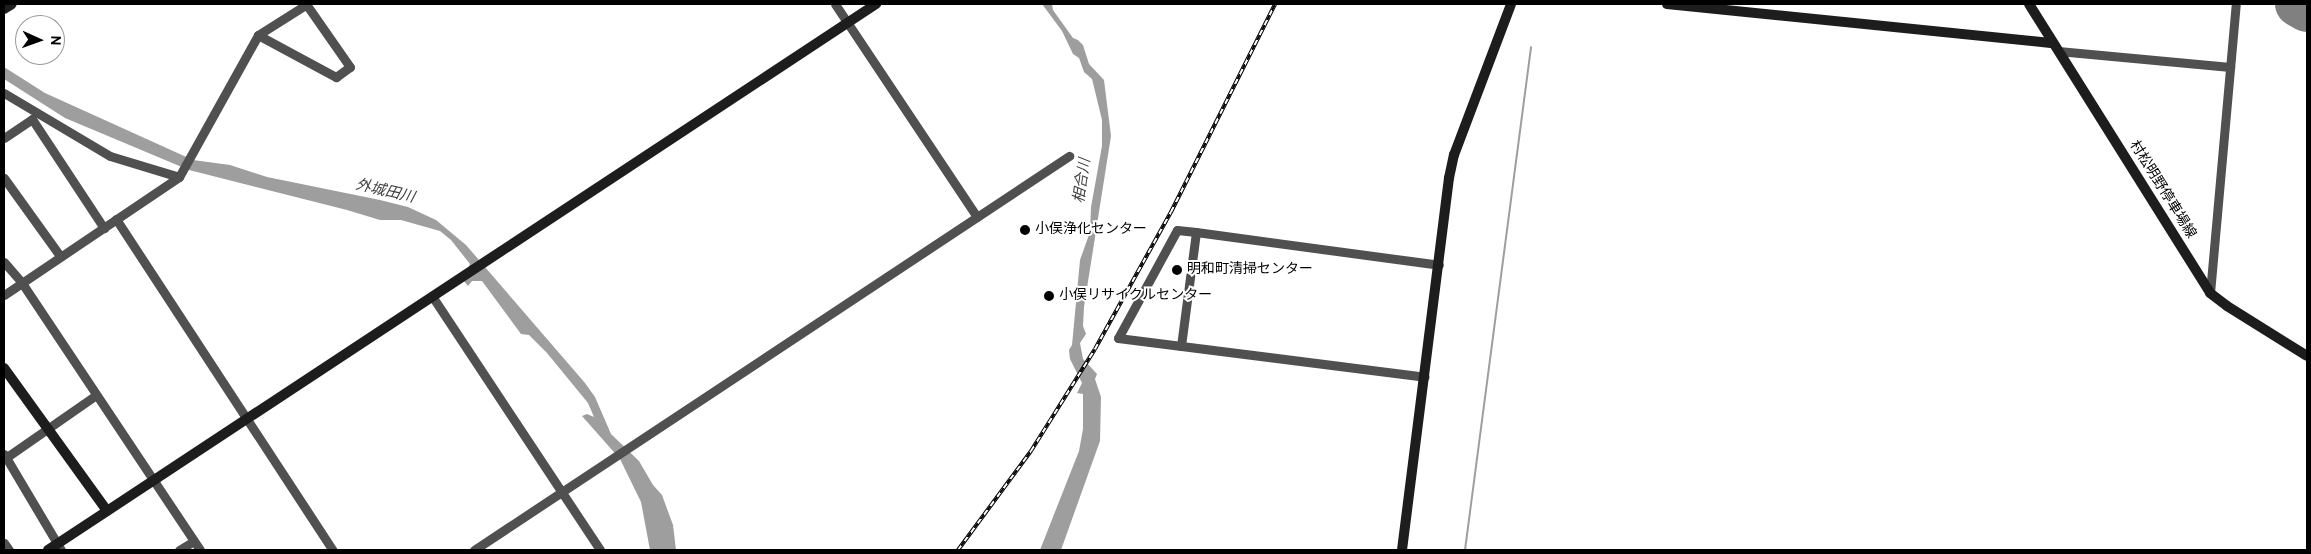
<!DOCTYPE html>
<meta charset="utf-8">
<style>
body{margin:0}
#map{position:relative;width:2311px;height:554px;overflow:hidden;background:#fff;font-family:Overpass,"Noto Sans JP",sans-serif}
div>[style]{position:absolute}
.water>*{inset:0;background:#9e9e9e}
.stream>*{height:2px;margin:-1px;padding:0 1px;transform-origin:1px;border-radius:1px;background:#9e9e9e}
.runway>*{height:46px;margin:-23px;padding:0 23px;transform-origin:23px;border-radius:23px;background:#808080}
.street>*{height:9px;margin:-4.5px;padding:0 4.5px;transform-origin:4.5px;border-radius:4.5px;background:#505050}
.secondary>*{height:10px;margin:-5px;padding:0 5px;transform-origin:5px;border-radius:5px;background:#1d1d1d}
.rail>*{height:4px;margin-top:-2px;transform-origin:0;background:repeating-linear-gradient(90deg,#fff 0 5.5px,#000 0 11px);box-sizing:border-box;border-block:1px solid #000}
.dots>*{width:14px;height:14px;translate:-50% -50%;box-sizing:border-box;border:2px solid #fff;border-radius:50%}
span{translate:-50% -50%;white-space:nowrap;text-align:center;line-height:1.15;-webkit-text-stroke:4px #fff;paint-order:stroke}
.street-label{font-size:14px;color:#000}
.poi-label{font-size:14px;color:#000}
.left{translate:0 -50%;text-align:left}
.water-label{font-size:15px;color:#3f3f3f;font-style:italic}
.frame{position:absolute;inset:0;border:5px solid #000;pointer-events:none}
.north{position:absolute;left:15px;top:15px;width:50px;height:50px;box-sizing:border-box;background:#fff;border:1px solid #999;border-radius:50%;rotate:92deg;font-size:14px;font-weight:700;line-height:20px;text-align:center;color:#000}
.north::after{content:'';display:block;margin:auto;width:18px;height:22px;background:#000;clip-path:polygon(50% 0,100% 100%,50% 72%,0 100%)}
</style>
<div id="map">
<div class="water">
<i style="clip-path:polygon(1042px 4px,1052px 4px,1053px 10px,1073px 38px,1078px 40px,1083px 45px,1089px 64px,1104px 80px,1111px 136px,1084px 307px,1083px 326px,1086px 334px,1080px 343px,1083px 359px,1097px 374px,1095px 379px,1101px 397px,1100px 441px,1061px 550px,1040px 550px,1079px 451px,1083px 429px,1083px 394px,1077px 393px,1082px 383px,1070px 359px,1069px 350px,1072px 345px,1080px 260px,1090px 232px,1091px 207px,1102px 146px,1102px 120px,1092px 79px,1084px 72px,1079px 58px,1073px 54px,1062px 31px)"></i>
<i style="clip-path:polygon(4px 67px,45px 93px,193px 160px,230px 165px,267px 177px,380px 200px,408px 207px,436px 220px,466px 245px,585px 383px,595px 397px,611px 434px,639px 461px,653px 485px,662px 495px,673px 525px,676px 550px,650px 550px,641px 502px,620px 459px,582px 416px,587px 414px,594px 417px,588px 403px,547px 353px,529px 335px,521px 334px,482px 281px,472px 281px,468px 286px,463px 280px,470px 264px,451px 240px,440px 231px,401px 220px,380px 220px,347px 210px,189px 170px,65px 118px,4px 79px)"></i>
</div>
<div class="stream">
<i style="left:1465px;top:550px;width:507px;rotate:-82.52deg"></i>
</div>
<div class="runway">
<i style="left:2298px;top:4px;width:10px;rotate:29deg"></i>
</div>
<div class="street">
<i style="left:835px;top:4px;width:256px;rotate:56.3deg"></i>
<i style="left:258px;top:35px;width:89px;rotate:28.3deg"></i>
<i style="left:336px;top:77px;width:17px;rotate:-36deg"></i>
<i style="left:350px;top:67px;width:77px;rotate:-124.9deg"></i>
<i style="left:2058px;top:51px;width:173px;rotate:5.3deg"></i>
<i style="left:4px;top:93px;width:123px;rotate:30.7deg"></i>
<i style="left:110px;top:156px;width:72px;rotate:16.9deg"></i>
<i style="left:4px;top:138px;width:34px;rotate:-34deg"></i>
<i style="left:32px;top:119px;width:131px;rotate:56.6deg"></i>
<i style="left:4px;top:178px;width:96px;rotate:54.3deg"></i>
<i style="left:116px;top:219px;width:396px;rotate:56.8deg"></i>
<i style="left:1196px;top:232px;width:19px;rotate:-174deg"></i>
<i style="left:1177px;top:230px;width:123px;rotate:118.6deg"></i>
<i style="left:1118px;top:338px;width:309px;rotate:7.2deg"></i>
<i style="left:4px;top:262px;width:28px;rotate:49deg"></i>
<i style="left:22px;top:283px;width:321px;rotate:56.3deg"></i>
<i style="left:2210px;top:293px;width:290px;rotate:-84.9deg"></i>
<i style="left:4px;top:295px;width:211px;rotate:-34deg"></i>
<i style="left:179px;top:177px;width:162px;rotate:-60.9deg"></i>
<i style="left:258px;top:35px;width:58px;rotate:-32.3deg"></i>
<i style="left:432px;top:296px;width:305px;rotate:56.5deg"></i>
<i style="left:1181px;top:346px;width:115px;rotate:-82.5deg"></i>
<i style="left:1196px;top:232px;width:245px;rotate:7.7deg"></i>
<i style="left:4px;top:454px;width:112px;rotate:59.3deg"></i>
<i style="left:4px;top:459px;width:112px;rotate:-34.8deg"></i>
<i style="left:4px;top:543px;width:9px;rotate:54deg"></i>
<i style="left:179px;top:550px;width:17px;rotate:-31deg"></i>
<i style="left:474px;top:550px;width:714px;rotate:-33.51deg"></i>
</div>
<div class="secondary">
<i style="left:1667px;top:4px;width:388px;rotate:5.8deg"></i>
<i style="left:2029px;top:4px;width:341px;rotate:57.9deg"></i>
<i style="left:2210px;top:293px;width:21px;rotate:37deg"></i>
<i style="left:2227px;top:306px;width:94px;rotate:32deg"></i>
<i style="left:4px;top:9px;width:9px;rotate:-32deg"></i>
<i style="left:4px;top:368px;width:176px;rotate:54.2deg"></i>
<i style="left:48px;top:550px;width:992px;rotate:-33.4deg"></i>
<i style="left:1402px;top:550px;width:375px;rotate:-82.8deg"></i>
<i style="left:1449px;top:178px;width:24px;rotate:-78deg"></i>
<i style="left:1454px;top:155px;width:161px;rotate:-69.3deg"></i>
</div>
<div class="rail">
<i style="left:958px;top:550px;width:123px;rotate:-53.6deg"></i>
<i style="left:1031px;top:451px;width:120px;rotate:-57.9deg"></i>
<i style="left:1095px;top:349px;width:157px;rotate:-61deg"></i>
<i style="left:1171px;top:212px;width:233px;rotate:-63.4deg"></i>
</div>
<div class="dots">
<i style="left:1025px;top:230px;background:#000"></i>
<i style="left:1177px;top:270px;background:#000"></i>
<i style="left:1049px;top:296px;background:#000"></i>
</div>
<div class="street-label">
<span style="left:2162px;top:190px;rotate:58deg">村松明野停車場線</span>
</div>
<div class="poi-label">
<span class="left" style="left:1035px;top:230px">小俣浄化センター</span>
<span class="left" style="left:1187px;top:270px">明和町清掃センター</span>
<span class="left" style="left:1059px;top:296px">小俣リサイクルセンター</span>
</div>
<div class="water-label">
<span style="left:1083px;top:181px;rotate:-82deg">相合川</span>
<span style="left:385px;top:192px;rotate:13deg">外城田川</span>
</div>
<div class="frame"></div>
<div class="north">N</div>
</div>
